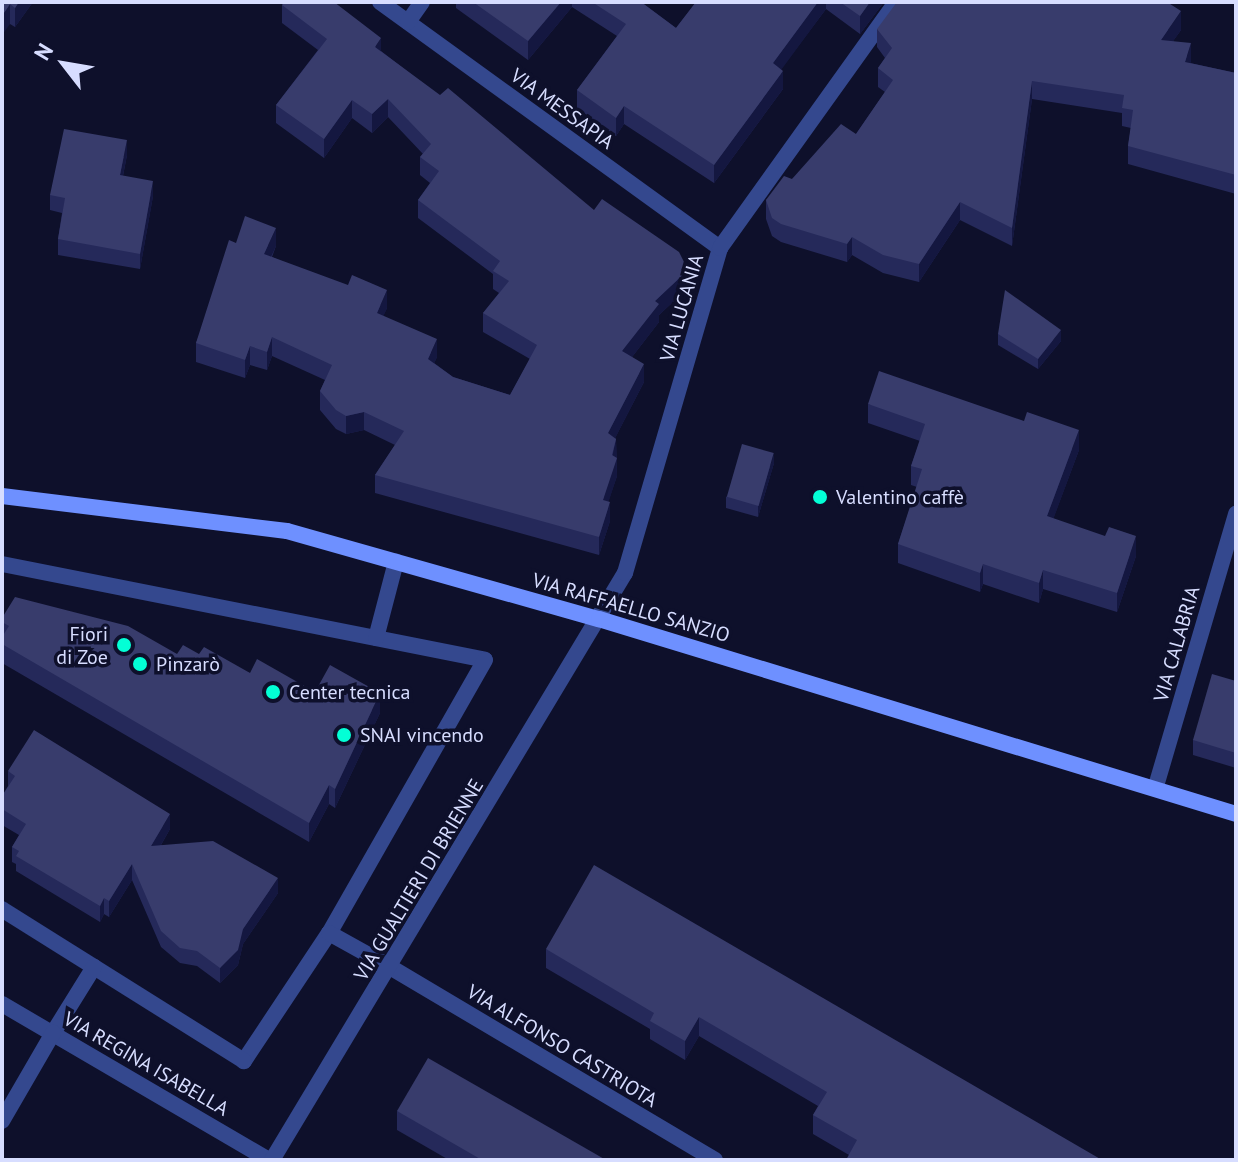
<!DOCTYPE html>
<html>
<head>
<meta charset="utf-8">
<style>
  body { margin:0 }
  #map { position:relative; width:1238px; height:1162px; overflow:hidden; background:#0e102b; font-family:"PT Sans",sans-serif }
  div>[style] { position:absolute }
  .lane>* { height:16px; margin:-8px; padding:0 8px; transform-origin:8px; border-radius:8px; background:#34488e }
  .street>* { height:16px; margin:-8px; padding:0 8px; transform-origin:8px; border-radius:8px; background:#34488e }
  .secondary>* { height:16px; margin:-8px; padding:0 8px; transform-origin:8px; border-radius:8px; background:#6e90ff }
  .wall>* { inset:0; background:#25295a }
  .shaded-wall>* { inset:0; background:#141740 }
  .building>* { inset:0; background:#383c6c; transform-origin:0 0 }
  .dots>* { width:22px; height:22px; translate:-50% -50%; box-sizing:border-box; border:4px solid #0e102b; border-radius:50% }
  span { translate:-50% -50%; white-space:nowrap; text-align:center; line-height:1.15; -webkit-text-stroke:7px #0e102b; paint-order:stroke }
  .street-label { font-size:20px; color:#d7ddff }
  .poi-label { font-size:20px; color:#d7ddff }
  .left { translate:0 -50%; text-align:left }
  .right { translate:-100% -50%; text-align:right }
  .frame { position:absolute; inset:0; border:4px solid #d7ddff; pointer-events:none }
  .north { position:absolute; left:24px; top:24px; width:80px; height:80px; -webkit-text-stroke:6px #0e102b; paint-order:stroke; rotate:301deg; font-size:22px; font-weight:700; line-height:32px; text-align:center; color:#d7ddff }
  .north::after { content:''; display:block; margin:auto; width:28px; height:36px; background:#d7ddff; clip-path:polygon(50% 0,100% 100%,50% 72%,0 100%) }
</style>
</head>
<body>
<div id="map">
  <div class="lane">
    <i style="left:2px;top:564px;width:492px;rotate:11.2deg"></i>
    <i style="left:485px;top:660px;width:314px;rotate:119.7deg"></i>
    <i style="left:329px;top:933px;width:154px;rotate:123.6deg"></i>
    <i style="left:244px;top:1061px;width:286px;rotate:-147.9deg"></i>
    <i style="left:376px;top:638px;width:79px;rotate:-75.3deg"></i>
    <i style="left:329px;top:933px;width:70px;rotate:29.1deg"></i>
    <i style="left:53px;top:1033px;width:78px;rotate:-58.2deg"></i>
  </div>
  <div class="street">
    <i style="left:380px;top:2px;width:420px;rotate:35.9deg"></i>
    <i style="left:408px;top:22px;width:24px;rotate:-55deg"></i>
    <i style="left:1156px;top:786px;width:284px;rotate:-73.6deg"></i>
    <i style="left:390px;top:967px;width:378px;rotate:30.7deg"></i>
    <i style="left:2px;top:1004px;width:309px;rotate:30.3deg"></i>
    <i style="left:2px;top:1121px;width:102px;rotate:-59.9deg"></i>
    <i style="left:272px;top:1160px;width:685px;rotate:-58.98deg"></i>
    <i style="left:625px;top:573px;width:339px;rotate:-73.7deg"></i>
    <i style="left:720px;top:248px;width:302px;rotate:-54.4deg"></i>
  </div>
  <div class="secondary">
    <i style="left:2px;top:496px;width:287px;rotate:7deg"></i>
    <i style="left:287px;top:531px;width:324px;rotate:15.8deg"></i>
    <i style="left:599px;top:619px;width:666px;rotate:17.02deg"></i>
  </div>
  <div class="wall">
    <i style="clip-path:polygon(2px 2px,33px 2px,15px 27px,10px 24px)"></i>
    <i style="clip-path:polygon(456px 2px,641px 2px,676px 28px,696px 2px,884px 2px,860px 34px,826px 9px,781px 69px,783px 89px,714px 183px,624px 124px,616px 136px,577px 108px,577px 90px,617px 36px,572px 7px,528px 60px,456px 8px)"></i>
    <i style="clip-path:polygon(335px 3px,381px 51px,688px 288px,659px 315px,659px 322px,632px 357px,644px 382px,615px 438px,616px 439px,617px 476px,608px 502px,610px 521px,599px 555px,375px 493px,375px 475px,395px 445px,364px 430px,346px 434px,336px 429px,320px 410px,320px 391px,325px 380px,272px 356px,267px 370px,250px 365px,245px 378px,196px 362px,196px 343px,236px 243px,276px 246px,272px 257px,387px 308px,383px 316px,437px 357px,434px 363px,453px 377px,510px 395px,530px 359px,483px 332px,483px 313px,499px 293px,493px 289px,493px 274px,418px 218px,418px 200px,430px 183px,420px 175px,420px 157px,423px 154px,388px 117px,372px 133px,352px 118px,324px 158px,276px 123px,276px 105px,318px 50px,282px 23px,282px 5px)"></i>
    <i style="clip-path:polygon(877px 29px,1181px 30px,1173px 41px,1191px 61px,1190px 63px,1236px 73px,1236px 194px,1128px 164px,1128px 146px,1131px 128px,1122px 126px,1122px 113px,1032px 99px,1012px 246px,960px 220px,919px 282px,883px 273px,852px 255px,847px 262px,781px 242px,772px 236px,766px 219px,766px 200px,792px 179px,856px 134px,885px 92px,878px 87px,878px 68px,885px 58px,877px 47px)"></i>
    <i style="clip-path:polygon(127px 155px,123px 176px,153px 196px,140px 269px,58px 255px,58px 239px,62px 213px,50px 210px,50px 195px)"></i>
    <i style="clip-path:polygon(998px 334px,1061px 341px,1038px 369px,998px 345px)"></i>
    <i style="clip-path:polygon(868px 404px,1079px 450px,1053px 519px,1136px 556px,1117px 612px,1043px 589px,1039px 603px,983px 584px,980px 592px,898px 563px,898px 544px,917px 487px,911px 485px,911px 466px,920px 441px,868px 423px)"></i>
    <i style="clip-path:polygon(774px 463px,758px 517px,726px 508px,726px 497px)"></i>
    <i style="clip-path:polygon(2px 618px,177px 654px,199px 654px,250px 673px,380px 713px,335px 808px,329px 804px,309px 842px,2px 663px)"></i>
    <i style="clip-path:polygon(1236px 681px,1236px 768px,1193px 755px,1193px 740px)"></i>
    <i style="clip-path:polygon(8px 771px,170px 829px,161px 845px,278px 893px,243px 944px,238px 965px,220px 983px,197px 966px,180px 963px,161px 947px,132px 880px,109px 917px,104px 914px,100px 922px,16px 871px,16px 864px,12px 862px,12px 847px,19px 835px,2px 825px,2px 796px,8px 786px)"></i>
    <i style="clip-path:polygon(546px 949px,1102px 1160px,849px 1155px,813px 1134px,813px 1115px,818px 1106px,699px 1036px,685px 1060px,650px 1039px,650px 1029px,546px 968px)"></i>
    <i style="clip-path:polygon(397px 1111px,606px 1160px,449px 1160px,397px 1130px)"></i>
  </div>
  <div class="shaded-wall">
    <i style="clip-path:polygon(19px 2px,33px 2px,15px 27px,15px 8px)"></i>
    <i style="clip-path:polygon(561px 2px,572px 2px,572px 7px,528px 60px,528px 41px)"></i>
    <i style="clip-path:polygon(818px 2px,826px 2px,826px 9px,773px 81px,773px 63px)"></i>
    <i style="clip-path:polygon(870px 2px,884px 2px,860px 34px,860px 16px)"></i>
    <i style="clip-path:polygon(10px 4px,10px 24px,2px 35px,2px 16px)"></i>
    <i style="clip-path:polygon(1181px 11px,1181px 30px,1161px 58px,1161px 40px)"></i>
    <i style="clip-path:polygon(381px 38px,381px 56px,375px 47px)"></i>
    <i style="clip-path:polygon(1191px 43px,1191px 61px,1185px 80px,1185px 62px)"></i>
    <i style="clip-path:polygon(783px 71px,783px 89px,714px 183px,714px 165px)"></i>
    <i style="clip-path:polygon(1032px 81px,1032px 99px,1012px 246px,1012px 228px)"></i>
    <i style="clip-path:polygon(388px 99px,388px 117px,372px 133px,372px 114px)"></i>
    <i style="clip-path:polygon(352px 100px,352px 118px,324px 158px,324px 139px)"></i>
    <i style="clip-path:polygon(624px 106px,624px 124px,616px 136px,616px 118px)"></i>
    <i style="clip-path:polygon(127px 140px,127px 155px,120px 190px,120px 175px)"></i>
    <i style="clip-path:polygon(153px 181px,153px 196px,140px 269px,140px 254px)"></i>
    <i style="clip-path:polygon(960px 202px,960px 220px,919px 282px,919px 264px)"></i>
    <i style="clip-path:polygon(276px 228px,276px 246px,264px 272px,264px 254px)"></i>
    <i style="clip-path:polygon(852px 237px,852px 255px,847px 262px,847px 244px)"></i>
    <i style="clip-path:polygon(688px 270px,688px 288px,659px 315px,659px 322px,622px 370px,622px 351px,655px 301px)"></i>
    <i style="clip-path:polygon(387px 290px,387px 308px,377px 331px,377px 313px)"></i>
    <i style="clip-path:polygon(1061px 330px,1061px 341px,1038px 369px,1038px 359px)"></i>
    <i style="clip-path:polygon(272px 337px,272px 356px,267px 370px,267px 352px)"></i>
    <i style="clip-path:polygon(437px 339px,437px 357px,428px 377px,428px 359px)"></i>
    <i style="clip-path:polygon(250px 346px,250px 365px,245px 378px,245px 360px)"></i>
    <i style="clip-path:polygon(644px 364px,644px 382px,608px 452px,608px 433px)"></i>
    <i style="clip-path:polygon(364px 412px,364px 430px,346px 434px,346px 416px)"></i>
    <i style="clip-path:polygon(1079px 430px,1079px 450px,1047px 536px,1047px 516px)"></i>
    <i style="clip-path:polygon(616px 439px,617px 476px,603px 519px,603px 500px)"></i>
    <i style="clip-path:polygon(774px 453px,774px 463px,758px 517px,758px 506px)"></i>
    <i style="clip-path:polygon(610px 502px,610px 521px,599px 555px,599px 537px)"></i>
    <i style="clip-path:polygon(1136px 536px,1136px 556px,1117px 612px,1117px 593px)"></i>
    <i style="clip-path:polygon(983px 564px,983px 584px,980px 592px,980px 573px)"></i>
    <i style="clip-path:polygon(1043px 570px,1043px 589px,1039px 603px,1039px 583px)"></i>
    <i style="clip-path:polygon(380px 693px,380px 713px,335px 808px,335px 789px)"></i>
    <i style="clip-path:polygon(329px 785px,329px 804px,309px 842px,309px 823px)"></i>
    <i style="clip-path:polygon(170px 814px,170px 829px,151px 862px,151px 846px)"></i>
    <i style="clip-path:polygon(132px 864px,132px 880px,109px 917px,109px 901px)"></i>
    <i style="clip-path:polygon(278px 878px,278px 893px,243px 944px,238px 965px,220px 983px,220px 968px,243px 929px)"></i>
    <i style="clip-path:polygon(104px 898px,104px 914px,100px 922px,100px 906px)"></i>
    <i style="clip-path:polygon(699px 1017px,699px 1036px,685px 1060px,685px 1041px)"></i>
  </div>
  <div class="building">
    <i style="clip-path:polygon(2px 2px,19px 2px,15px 8px,10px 4px,2px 16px)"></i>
    <i style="clip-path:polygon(284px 2px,334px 2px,381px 38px,375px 47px,440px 95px,448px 88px,594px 210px,602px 199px,679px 252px,688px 270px,655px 301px,659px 304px,622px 351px,644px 364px,608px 433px,616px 439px,612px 455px,617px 458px,603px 500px,610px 502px,599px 537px,375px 475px,404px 431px,364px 412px,346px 416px,336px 410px,320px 391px,332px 365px,272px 337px,267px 352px,250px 346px,245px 360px,196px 343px,229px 240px,236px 243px,245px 216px,276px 228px,264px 254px,348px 285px,352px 275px,387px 290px,377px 313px,437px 339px,428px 359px,453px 377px,510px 395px,537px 345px,483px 313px,509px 281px,493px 271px,500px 261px,418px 200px,439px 171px,420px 157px,431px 144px,388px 99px,372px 114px,352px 100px,324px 139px,276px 105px,327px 39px,282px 5px)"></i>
    <i style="clip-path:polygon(473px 2px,561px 2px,528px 41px)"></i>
    <i style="clip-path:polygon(592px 2px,641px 2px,676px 28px,696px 2px,818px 2px,773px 63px,783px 71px,714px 165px,624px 106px,616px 118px,577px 90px,626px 24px)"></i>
    <i style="clip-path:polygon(840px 2px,870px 2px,860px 16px)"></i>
    <i style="clip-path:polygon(897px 2px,1167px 2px,1181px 11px,1161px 40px,1191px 43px,1185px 62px,1236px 73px,1236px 175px,1128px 146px,1133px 110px,1122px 108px,1124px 95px,1032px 81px,1012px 228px,960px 202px,919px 264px,883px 255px,852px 237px,847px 244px,781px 224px,772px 218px,766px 200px,784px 176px,792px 179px,841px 124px,856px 134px,893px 80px,878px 68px,892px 48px,877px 29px)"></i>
    <i style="clip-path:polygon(64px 129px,127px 140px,120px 175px,153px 181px,140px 254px,58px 239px,65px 198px,50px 195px)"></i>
    <i style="clip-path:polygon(1005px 290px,1061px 330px,1038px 359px,998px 334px)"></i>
    <i style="clip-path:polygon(879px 371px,1024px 421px,1027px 412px,1079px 430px,1047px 516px,1105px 536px,1109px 527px,1136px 536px,1117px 593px,1043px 570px,1039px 583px,983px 564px,980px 573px,898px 544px,922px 469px,911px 466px,925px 424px,868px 404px)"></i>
    <i style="left:742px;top:444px;width:33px;height:55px;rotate:16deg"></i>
    <i style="clip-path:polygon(15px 597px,128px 626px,177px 654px,183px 645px,199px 654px,204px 647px,250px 673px,257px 659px,315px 692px,330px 665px,380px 693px,335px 789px,329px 785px,309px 823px,2px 644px,2px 637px,9px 626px,2px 622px,2px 618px)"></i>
    <i style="clip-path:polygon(1212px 674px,1236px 681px,1236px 753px,1193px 740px)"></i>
    <i style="clip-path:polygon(34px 730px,170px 814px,151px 846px,213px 841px,278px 878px,243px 929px,238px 950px,220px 968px,197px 951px,180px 948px,161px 931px,132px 864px,109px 901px,104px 898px,100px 906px,16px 856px,19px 851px,12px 847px,26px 824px,2px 809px,2px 796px,15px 776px,8px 771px)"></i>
    <i style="clip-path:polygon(594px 865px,1102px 1160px,846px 1160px,857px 1140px,813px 1115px,827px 1092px,699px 1017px,685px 1041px,650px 1021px,654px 1013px,546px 949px)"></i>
    <i style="clip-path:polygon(428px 1058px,606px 1160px,482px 1160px,397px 1111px)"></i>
  </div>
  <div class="dots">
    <i style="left:820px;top:497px;background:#03ffd6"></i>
    <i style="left:124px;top:645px;background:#03ffd6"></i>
    <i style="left:140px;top:664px;background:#03ffd6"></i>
    <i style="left:273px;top:692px;background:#03ffd6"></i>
    <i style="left:344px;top:735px;background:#03ffd6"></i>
  </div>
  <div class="street-label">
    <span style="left:562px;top:109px;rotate:36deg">VIA MESSAPIA</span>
    <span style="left:682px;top:308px;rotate:-74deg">VIA LUCANIA</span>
    <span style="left:631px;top:608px;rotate:16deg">VIA RAFFAELLO SANZIO</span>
    <span style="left:1177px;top:644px;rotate:-74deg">VIA CALABRIA</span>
    <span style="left:419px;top:880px;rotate:-59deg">VIA GUALTIERI DI BRIENNE</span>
    <span style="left:562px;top:1046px;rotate:31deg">VIA ALFONSO CASTRIOTA</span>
    <span style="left:146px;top:1064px;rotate:30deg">VIA REGINA ISABELLA</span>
  </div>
  <div class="poi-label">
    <span class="left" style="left:836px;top:497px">Valentino caffè</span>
    <span class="right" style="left:108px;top:646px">Fiori<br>di Zoe</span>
    <span class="left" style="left:156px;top:664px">Pinzarò</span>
    <span class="left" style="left:289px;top:692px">Center tecnica</span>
    <span class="left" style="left:360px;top:735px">SNAI vincendo</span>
  </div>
  <div class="frame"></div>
  <div class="north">N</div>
</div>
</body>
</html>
